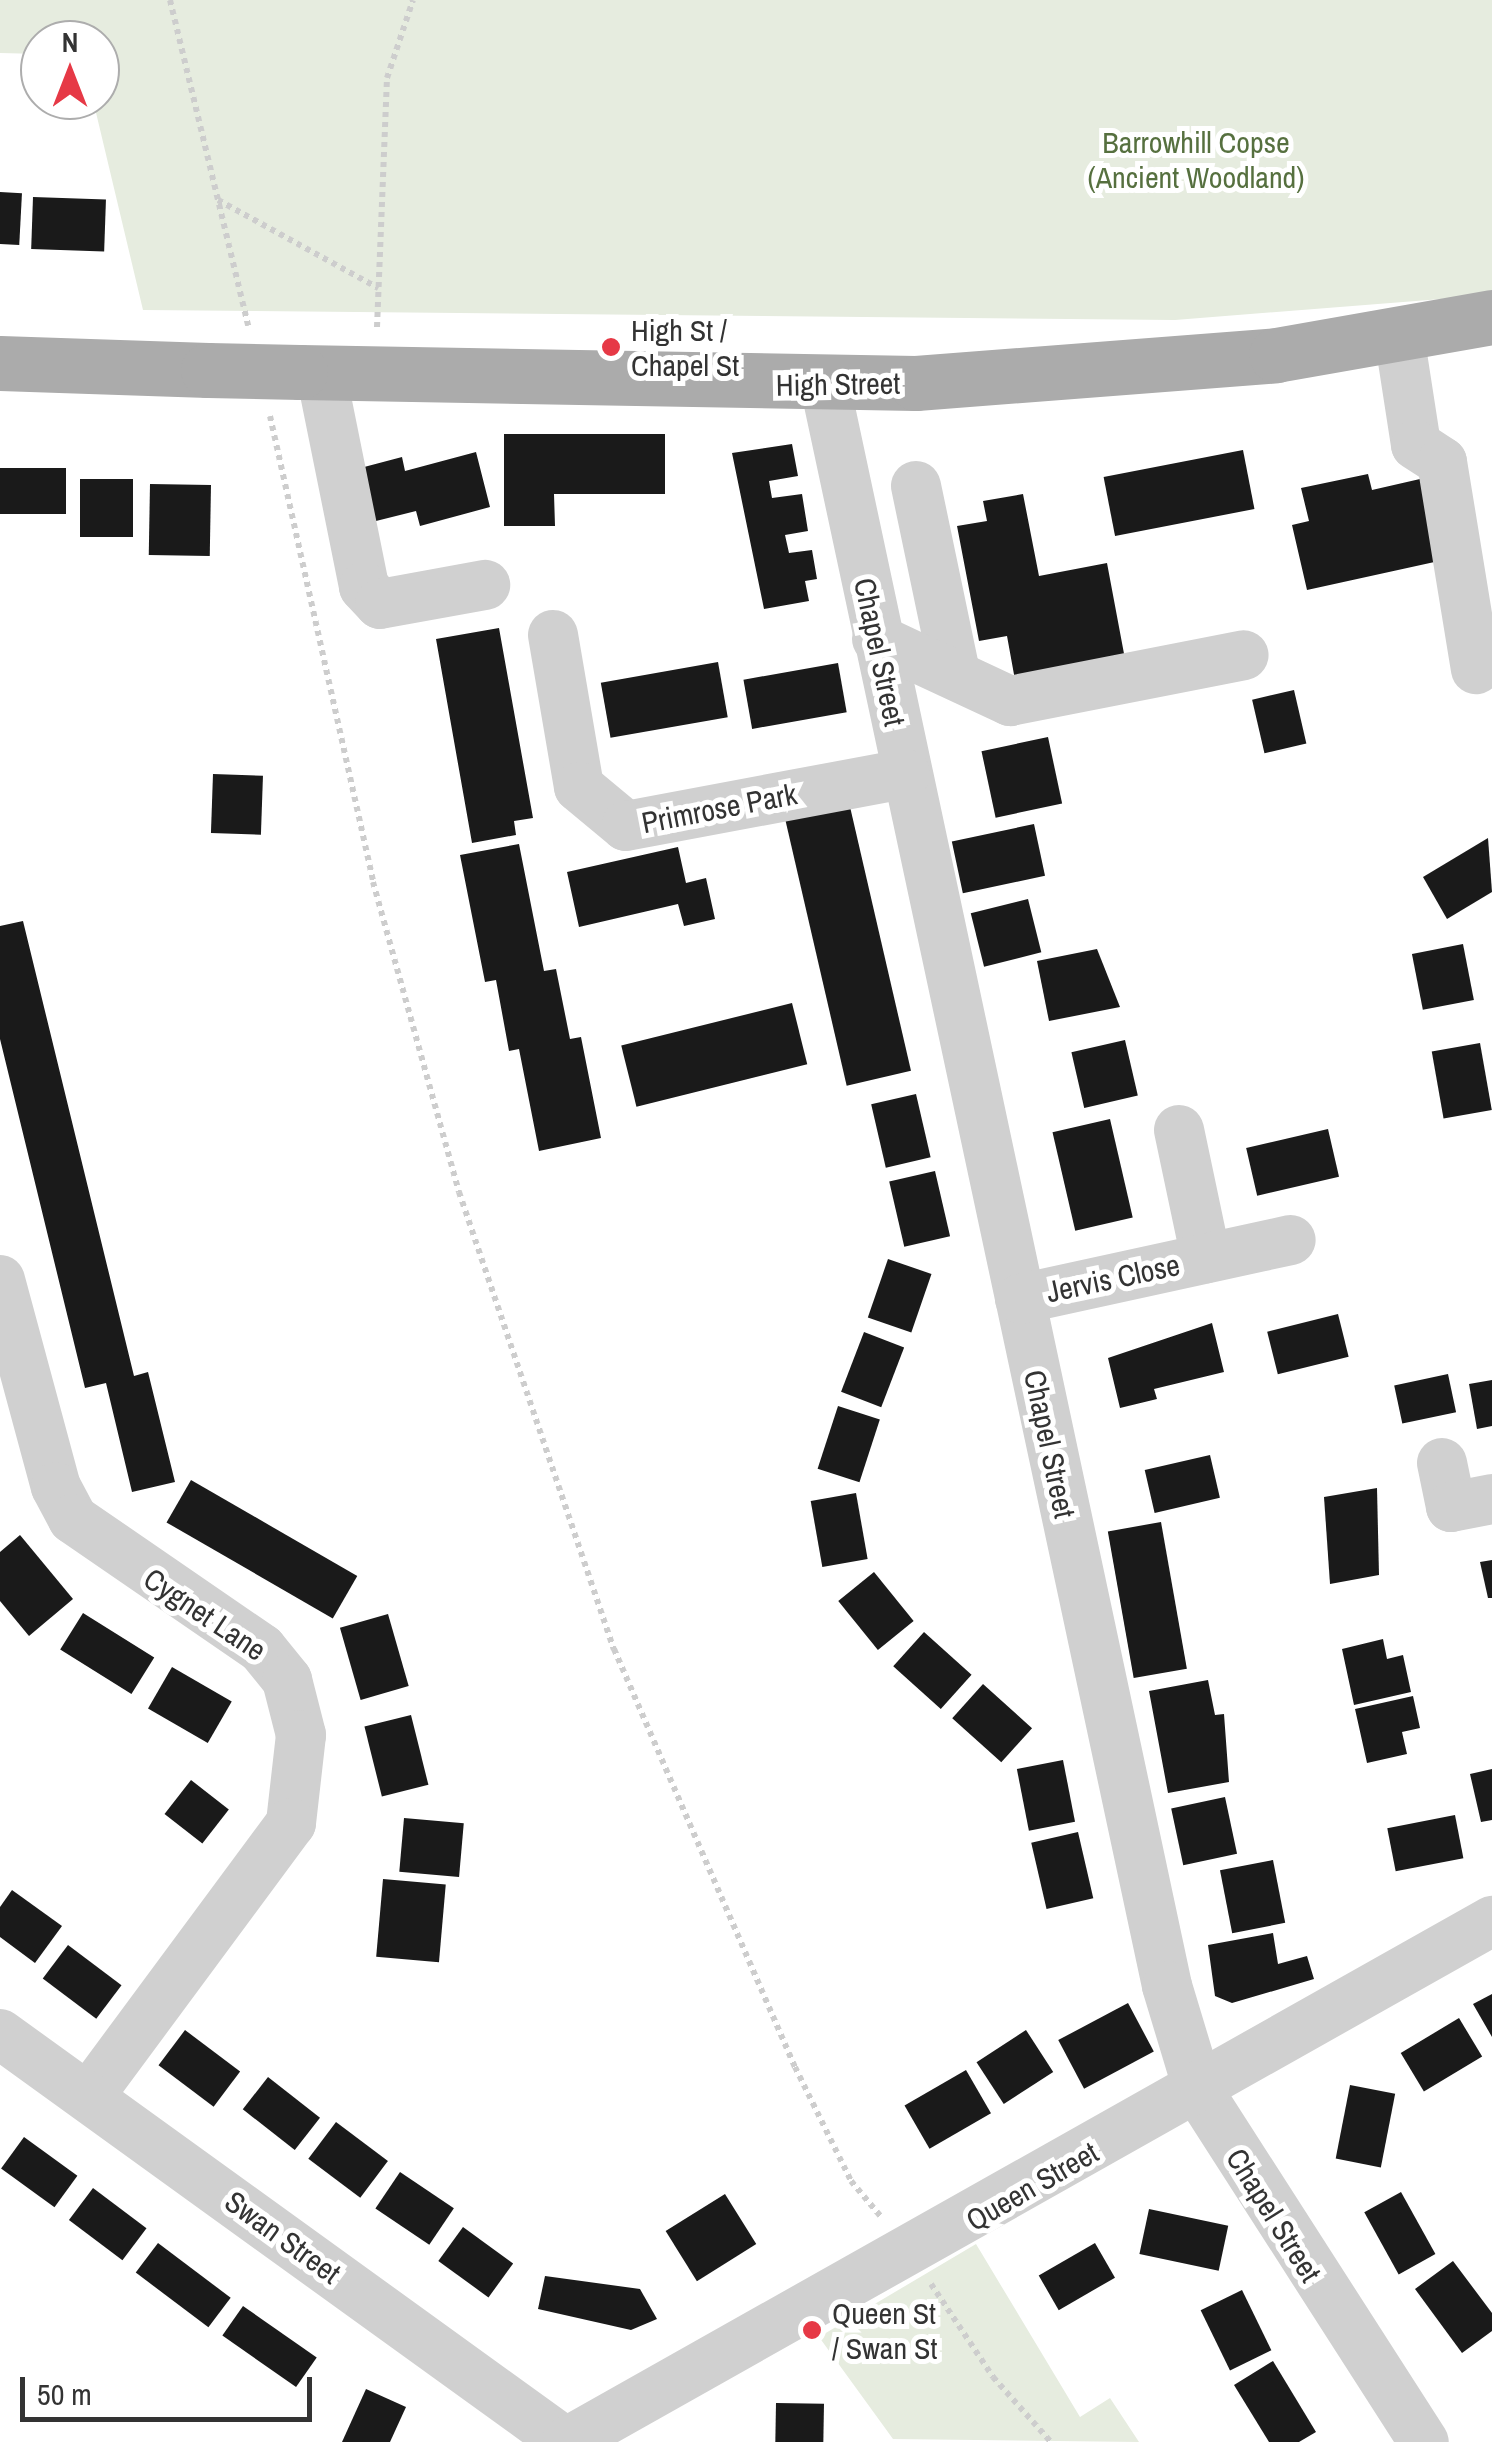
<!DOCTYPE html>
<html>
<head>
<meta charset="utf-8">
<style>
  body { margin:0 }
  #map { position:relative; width:1492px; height:2442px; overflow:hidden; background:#fff; font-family:"Archivo Narrow",sans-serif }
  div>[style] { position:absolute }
  .green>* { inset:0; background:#e6ecdf }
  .building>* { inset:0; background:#1a1a1a; transform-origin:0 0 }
  .path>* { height:6px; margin-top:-3px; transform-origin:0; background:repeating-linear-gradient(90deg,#cdcdcd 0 5px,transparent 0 10px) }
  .minor>* { height:50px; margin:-25px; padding:0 25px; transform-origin:25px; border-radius:25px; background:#d0d0d0 }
  .major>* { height:55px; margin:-27.5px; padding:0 27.5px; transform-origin:27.5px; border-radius:27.5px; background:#ababab }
  .major-bridge>* { height:55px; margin:-27.5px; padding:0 27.5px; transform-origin:27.5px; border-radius:27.5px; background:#ababab }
  .dots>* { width:28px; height:28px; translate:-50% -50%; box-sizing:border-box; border:5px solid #fff; border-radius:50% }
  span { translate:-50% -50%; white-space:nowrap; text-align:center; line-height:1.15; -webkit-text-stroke:10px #fff; paint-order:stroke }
  .park-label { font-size:30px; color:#56703f }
  .poi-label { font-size:30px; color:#333 }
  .left { translate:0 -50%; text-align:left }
  .street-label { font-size:30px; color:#333 }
  .north { position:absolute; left:20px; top:20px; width:100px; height:100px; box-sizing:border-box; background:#fff; border:2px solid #adadad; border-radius:50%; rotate:0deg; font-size:28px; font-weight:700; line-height:40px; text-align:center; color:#333 }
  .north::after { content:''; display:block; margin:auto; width:35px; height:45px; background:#e63946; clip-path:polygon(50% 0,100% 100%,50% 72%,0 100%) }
  .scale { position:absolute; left:20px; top:2377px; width:292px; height:45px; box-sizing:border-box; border:5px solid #333; border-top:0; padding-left:12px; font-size:30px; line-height:35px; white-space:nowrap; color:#333; -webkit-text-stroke:8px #fff; paint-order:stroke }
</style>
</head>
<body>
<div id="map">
  <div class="green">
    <i style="clip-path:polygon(0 0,1492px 0,1492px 295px,1175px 320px,143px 310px,93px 100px,100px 100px,100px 40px,40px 40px,40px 54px,0 53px)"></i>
    <i style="clip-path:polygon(976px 2244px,1080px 2417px,1110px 2398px,1139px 2442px,893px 2439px,819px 2337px)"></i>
  </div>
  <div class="building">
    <i style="left:0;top:192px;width:22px;height:52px;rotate:3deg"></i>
    <i style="left:33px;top:197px;width:73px;height:52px;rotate:2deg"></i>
    <i style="clip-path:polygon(504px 434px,665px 434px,665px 494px,554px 494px,555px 526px,504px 526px)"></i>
    <i style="clip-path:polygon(792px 444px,798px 476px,769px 481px,772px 498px,802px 494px,808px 531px,785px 535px,789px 553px,812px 550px,817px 579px,805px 581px,809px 601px,764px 609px,732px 453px)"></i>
    <i style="left:1243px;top:450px;width:60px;height:142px;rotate:79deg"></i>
    <i style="clip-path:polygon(476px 452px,490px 507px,420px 526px,416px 511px,364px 524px,349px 471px,402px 457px,405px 471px)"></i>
    <i style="left:0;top:468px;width:66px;height:46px"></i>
    <i style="clip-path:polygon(1368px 474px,1372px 490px,1420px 479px,1439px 561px,1307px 590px,1292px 525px,1309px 521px,1301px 488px)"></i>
    <i style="left:80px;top:479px;width:53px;height:58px"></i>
    <i style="left:150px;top:484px;width:61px;height:71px;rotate:1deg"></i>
    <i style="clip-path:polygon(1023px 494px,1039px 576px,1107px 563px,1125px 659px,1015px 680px,1007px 636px,979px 641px,957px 526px,987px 521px,983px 501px)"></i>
    <i style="clip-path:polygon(499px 628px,533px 818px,514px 821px,516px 835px,472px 843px,436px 639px)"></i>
    <i style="left:718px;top:662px;width:56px;height:119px;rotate:80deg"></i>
    <i style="left:838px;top:663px;width:50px;height:96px;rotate:80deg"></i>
    <i style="left:1294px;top:690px;width:55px;height:43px;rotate:77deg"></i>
    <i style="left:1048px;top:737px;width:68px;height:68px;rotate:78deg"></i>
    <i style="left:213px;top:774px;width:50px;height:59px;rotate:2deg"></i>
    <i style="left:848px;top:798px;width:280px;height:66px;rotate:77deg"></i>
    <i style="left:1034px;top:824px;width:53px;height:84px;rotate:78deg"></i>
    <i style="clip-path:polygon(1488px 838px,1492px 892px,1447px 919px,1423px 877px)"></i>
    <i style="clip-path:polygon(519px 844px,544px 971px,556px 969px,570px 1039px,581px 1037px,601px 1138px,539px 1151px,519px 1049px,509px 1051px,496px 980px,485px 982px,460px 855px)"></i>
    <i style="clip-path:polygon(678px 847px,686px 883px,706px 878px,715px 919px,684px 926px,678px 904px,579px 927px,567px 872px)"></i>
    <i style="left:1028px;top:899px;width:55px;height:59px;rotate:76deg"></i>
    <i style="clip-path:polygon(23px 921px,134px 1376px,148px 1372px,175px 1482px,132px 1492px,106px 1383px,85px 1388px,0 1039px,0 926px)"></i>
    <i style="left:1463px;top:944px;width:57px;height:52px;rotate:79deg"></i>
    <i style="clip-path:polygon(1097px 949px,1120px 1007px,1049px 1021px,1037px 961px)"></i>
    <i style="left:792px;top:1003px;width:63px;height:176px;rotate:76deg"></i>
    <i style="left:1125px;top:1040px;width:57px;height:55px;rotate:77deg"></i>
    <i style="left:1480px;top:1043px;width:68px;height:49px;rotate:80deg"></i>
    <i style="left:916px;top:1094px;width:65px;height:46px;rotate:77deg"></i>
    <i style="left:1110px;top:1119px;width:101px;height:59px;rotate:77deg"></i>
    <i style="left:1328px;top:1129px;width:49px;height:84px;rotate:77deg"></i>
    <i style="left:935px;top:1171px;width:67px;height:47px;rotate:77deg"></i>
    <i style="left:888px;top:1259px;width:46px;height:62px;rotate:19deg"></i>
    <i style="left:1338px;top:1314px;width:44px;height:73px;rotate:76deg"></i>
    <i style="clip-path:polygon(1212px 1323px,1224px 1372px,1154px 1389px,1157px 1399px,1120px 1408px,1108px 1358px)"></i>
    <i style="left:864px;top:1332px;width:43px;height:64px;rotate:21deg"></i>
    <i style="left:1448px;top:1374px;width:39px;height:55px;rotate:78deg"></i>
    <i style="clip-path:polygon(1492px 1380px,1492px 1426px,1477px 1429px,1469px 1384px)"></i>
    <i style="left:838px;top:1406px;width:44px;height:66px;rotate:18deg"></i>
    <i style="left:1210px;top:1455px;width:44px;height:67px;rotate:77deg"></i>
    <i style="left:191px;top:1480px;width:192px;height:49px;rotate:30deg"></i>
    <i style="clip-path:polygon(1377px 1488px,1379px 1575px,1330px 1584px,1324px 1497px)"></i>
    <i style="left:856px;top:1493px;width:67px;height:46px;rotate:80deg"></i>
    <i style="left:1161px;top:1522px;width:149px;height:54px;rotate:80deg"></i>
    <i style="clip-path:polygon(20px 1535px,73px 1599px,29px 1636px,0 1601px,0 1552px)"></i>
    <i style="clip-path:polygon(1492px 1560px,1492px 1598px,1488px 1598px,1480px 1562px)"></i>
    <i style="left:874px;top:1572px;width:63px;height:46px;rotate:51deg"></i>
    <i style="left:83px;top:1613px;width:84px;height:43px;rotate:32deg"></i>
    <i style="left:388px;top:1614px;width:75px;height:50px;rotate:74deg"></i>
    <i style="left:924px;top:1632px;width:64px;height:46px;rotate:42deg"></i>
    <i style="clip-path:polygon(1383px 1639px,1387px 1659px,1403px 1655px,1411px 1692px,1354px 1705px,1342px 1649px)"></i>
    <i style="left:172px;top:1667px;width:69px;height:48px;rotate:30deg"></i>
    <i style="clip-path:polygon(1208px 1680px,1215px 1715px,1224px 1714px,1229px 1782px,1168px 1793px,1149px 1691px)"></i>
    <i style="left:983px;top:1684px;width:66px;height:46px;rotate:42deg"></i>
    <i style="clip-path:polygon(1413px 1696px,1420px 1728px,1402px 1732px,1407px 1754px,1367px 1763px,1355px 1709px)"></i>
    <i style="left:411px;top:1715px;width:72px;height:48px;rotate:76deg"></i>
    <i style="left:1063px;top:1760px;width:63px;height:47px;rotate:79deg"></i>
    <i style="clip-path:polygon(1492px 1769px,1492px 1820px,1481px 1822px,1470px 1774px)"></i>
    <i style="left:191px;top:1780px;width:48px;height:43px;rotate:38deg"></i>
    <i style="left:1225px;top:1797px;width:58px;height:55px;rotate:78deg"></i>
    <i style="left:1455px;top:1815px;width:44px;height:69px;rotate:79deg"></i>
    <i style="left:404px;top:1818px;width:60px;height:54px;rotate:5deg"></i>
    <i style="left:1078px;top:1832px;width:68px;height:48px;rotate:77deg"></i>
    <i style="left:1273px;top:1860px;width:64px;height:54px;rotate:79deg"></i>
    <i style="left:383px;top:1879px;width:63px;height:78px;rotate:5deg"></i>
    <i style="clip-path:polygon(12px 1890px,62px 1926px,35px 1963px,0 1937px,0 1907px)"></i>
    <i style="clip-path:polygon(1273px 1933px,1278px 1964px,1307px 1956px,1314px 1979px,1232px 2003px,1215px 1996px,1208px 1945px)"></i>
    <i style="left:68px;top:1945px;width:67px;height:42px;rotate:37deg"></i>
    <i style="clip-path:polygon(1492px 1994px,1492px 2037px,1473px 2004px)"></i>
    <i style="left:1128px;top:2003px;width:55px;height:79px;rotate:62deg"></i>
    <i style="left:1459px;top:2018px;width:45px;height:68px;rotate:59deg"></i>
    <i style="left:185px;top:2030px;width:69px;height:44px;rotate:37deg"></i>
    <i style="left:1026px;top:2030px;width:50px;height:59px;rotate:57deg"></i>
    <i style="left:966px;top:2070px;width:50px;height:71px;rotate:60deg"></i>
    <i style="left:268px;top:2077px;width:66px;height:41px;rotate:38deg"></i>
    <i style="left:1350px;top:2085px;width:46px;height:75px;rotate:11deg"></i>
    <i style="left:336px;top:2122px;width:65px;height:46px;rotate:37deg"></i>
    <i style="left:24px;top:2137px;width:66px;height:39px;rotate:36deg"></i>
    <i style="left:400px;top:2172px;width:65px;height:44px;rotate:34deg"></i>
    <i style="left:93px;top:2188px;width:67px;height:40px;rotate:37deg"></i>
    <i style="left:1401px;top:2192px;width:71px;height:42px;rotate:61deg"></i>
    <i style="left:725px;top:2194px;width:59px;height:70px;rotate:58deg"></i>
    <i style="left:1149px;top:2209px;width:81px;height:46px;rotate:12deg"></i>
    <i style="left:463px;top:2227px;width:62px;height:42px;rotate:36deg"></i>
    <i style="left:158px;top:2243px;width:91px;height:37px;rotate:37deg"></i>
    <i style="left:1095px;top:2243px;width:40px;height:65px;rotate:60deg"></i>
    <i style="clip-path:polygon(1453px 2261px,1492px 2313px,1492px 2331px,1462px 2353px,1415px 2289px)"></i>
    <i style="clip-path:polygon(545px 2276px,640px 2289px,657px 2319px,631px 2330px,538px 2309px)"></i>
    <i style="left:1242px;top:2290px;width:67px;height:46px;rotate:64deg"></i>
    <i style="left:243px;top:2306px;width:90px;height:36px;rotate:35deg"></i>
    <i style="clip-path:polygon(1273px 2361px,1316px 2432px,1299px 2442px,1269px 2442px,1234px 2385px)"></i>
    <i style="clip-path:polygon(366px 2389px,406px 2407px,390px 2442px,342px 2442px)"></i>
    <i style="left:776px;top:2403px;width:48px;height:39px;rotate:1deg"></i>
  </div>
  <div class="path">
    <i style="left:170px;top:0;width:335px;rotate:76.5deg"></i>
    <i style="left:218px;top:200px;width:183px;rotate:28.8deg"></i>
    <i style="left:377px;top:327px;width:249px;rotate:-87.7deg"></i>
    <i style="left:387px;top:78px;width:82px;rotate:-71.6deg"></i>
    <i style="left:270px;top:416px;width:477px;rotate:77.5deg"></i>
    <i style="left:373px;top:882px;width:322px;rotate:74.5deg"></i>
    <i style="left:459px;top:1192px;width:483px;rotate:71.3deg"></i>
    <i style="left:614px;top:1649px;width:456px;rotate:66.6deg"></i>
    <i style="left:795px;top:2067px;width:127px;rotate:63.8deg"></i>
    <i style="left:851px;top:2181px;width:48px;rotate:50deg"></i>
    <i style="left:931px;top:2284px;width:112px;rotate:56.3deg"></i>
    <i style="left:993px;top:2377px;width:87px;rotate:48.3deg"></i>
  </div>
  <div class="minor">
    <i style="left:1399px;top:335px;width:111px;rotate:81.2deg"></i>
    <i style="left:1416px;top:445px;width:31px;rotate:33deg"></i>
    <i style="left:1442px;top:462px;width:210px;rotate:80.7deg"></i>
    <i style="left:321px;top:373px;width:218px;rotate:78.6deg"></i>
    <i style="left:364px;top:587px;width:23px;rotate:47deg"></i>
    <i style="left:380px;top:604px;width:107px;rotate:-10.3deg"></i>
    <i style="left:825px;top:385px;width:1637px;rotate:77.94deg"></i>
    <i style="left:1167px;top:1986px;width:111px;rotate:73.2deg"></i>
    <i style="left:1199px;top:2092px;width:416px;rotate:57.3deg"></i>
    <i style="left:916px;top:486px;width:191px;rotate:78.2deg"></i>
    <i style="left:553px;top:635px;width:154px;rotate:80.3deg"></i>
    <i style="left:579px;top:787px;width:61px;rotate:39.7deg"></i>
    <i style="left:626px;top:826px;width:284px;rotate:-10.6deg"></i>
    <i style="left:877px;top:639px;width:147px;rotate:25deg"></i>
    <i style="left:1010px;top:701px;width:238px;rotate:-11.1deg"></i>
    <i style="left:1179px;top:1130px;width:131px;rotate:78.1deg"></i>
    <i style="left:0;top:1280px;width:214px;rotate:74.9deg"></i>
    <i style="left:56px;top:1487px;width:36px;rotate:62deg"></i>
    <i style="left:73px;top:1519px;width:229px;rotate:34.5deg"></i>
    <i style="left:262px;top:1649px;width:40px;rotate:51deg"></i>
    <i style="left:287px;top:1680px;width:57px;rotate:75.7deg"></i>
    <i style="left:301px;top:1735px;width:89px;rotate:96.5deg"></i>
    <i style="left:291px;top:1823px;width:340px;rotate:126.5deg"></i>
    <i style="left:1020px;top:1299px;width:277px;rotate:-12.3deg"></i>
    <i style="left:1442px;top:1463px;width:45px;rotate:78.4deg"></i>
    <i style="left:1451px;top:1507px;width:42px;rotate:-11deg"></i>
    <i style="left:0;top:2034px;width:697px;rotate:35.83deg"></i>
    <i style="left:567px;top:2442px;width:1062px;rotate:-29.39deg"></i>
  </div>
  <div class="major">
    <i style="left:0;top:363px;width:208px;rotate:1.9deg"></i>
    <i style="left:300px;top:372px;width:616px;rotate:1.02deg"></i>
    <i style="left:916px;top:383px;width:361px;rotate:-4.4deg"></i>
    <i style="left:1276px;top:355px;width:219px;rotate:-10deg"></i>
  </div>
  <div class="major-bridge">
    <i style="left:208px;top:370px;width:92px;rotate:1.2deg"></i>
  </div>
  <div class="dots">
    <i style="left:611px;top:347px;background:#e63946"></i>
    <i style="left:812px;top:2330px;background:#e63946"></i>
  </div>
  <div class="park-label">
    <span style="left:1196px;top:159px">Barrowhill Copse<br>(Ancient Woodland)</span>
  </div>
  <div class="poi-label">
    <span class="left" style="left:631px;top:347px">High St /<br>Chapel St</span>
    <span class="left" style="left:832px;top:2330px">Queen St<br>/ Swan St</span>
  </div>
  <div class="street-label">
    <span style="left:838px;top:384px;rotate:-1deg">High Street</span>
    <span style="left:880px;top:652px;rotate:78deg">Chapel Street</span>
    <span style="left:719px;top:808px;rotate:-11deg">Primrose Park</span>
    <span style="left:1113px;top:1278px;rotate:-12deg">Jervis Close</span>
    <span style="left:1050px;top:1444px;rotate:78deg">Chapel Street</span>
    <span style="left:205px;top:1614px;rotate:34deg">Cygnet Lane</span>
    <span style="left:1032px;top:2186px;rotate:-30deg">Queen Street</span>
    <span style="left:1274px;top:2215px;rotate:58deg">Chapel Street</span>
    <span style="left:283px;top:2237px;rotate:36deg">Swan Street</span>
  </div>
  <div class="north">N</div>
  <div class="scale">50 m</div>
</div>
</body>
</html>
